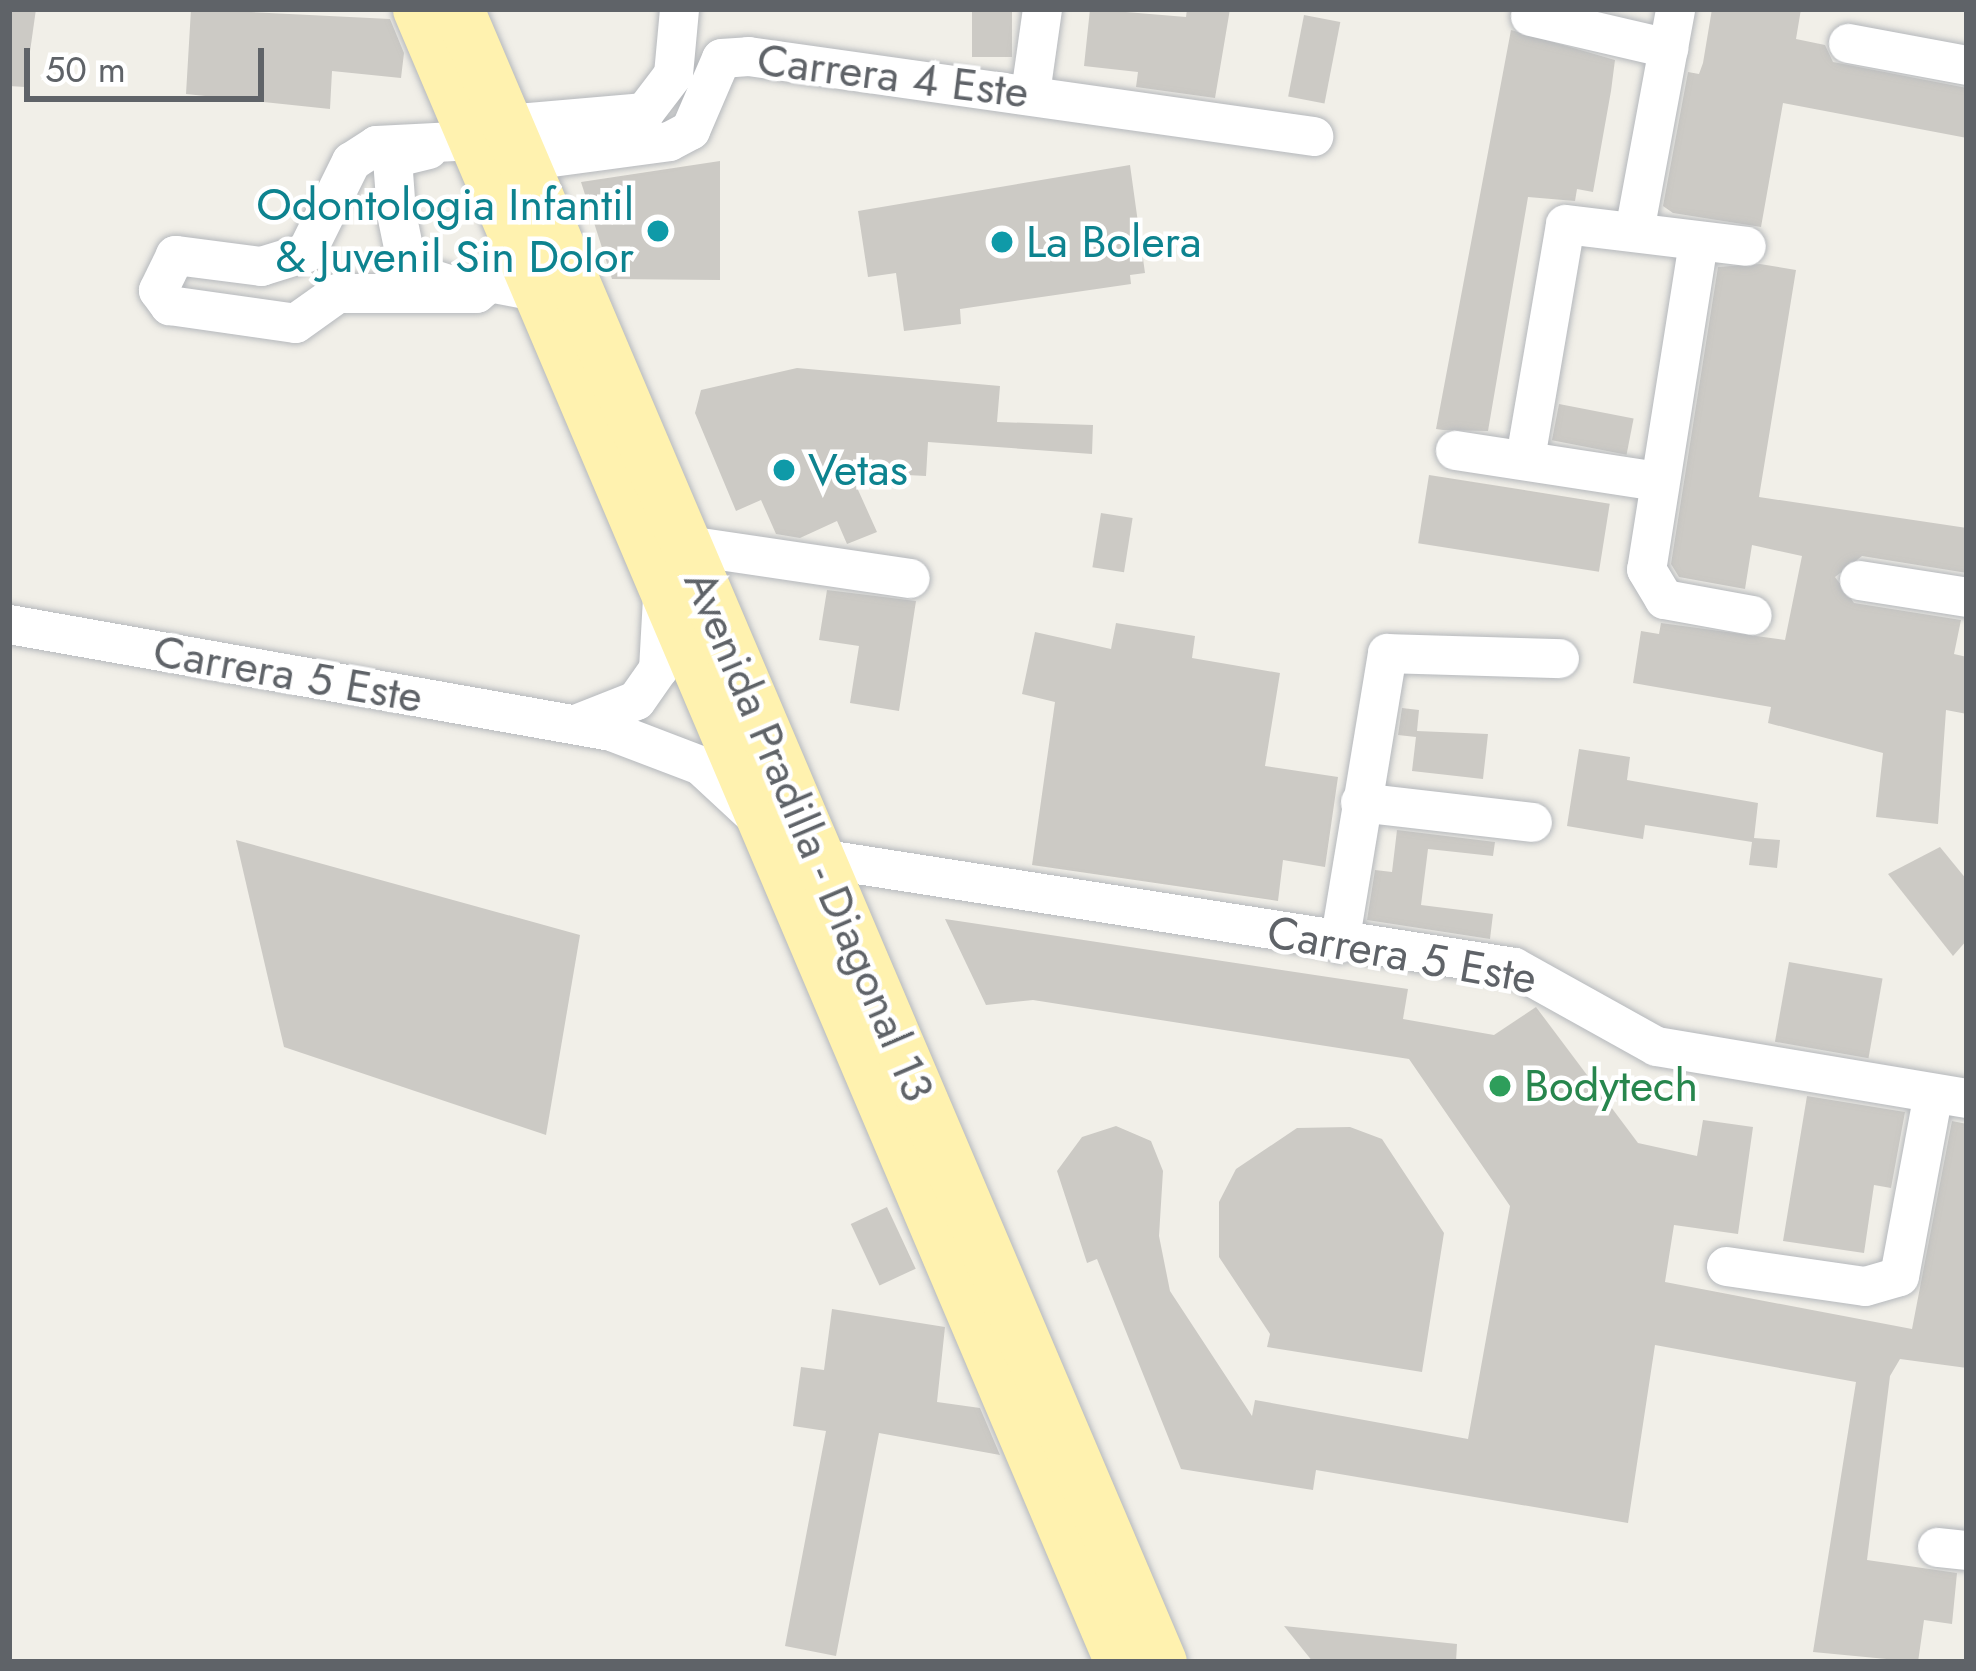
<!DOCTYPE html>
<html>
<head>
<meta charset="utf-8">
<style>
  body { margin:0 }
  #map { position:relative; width:1976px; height:1671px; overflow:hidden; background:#f1efe8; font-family:Jost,sans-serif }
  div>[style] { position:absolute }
  .building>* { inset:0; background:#cccac5; transform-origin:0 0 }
  .roads { filter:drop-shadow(0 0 3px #b5b8bc) drop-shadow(0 0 3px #b5b8bc) }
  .minor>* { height:39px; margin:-19.5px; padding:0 19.5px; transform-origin:19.5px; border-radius:19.5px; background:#fff }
  .major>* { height:51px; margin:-25.5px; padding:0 25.5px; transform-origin:25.5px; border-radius:25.5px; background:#fff2af }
  .dots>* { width:33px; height:33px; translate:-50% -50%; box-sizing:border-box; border:6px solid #fff; border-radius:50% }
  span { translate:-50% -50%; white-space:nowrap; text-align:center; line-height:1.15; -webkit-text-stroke:9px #fff; paint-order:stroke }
  .street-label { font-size:45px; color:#5f6368 }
  .culture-label { font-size:45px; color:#0d838f }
  .right { translate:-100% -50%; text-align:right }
  .left { translate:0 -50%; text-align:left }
  .leisure-label { font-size:45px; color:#27864d }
  .frame { position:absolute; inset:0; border:12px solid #5f6368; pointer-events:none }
  .scale { position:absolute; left:24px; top:48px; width:240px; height:54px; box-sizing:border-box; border:6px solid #5f6368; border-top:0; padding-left:15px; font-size:36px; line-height:42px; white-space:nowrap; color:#5f6368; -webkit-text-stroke:9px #fff; paint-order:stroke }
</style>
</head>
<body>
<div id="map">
  <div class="building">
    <i style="clip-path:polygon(9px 9px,36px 9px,25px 87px,9px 86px)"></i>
    <i style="clip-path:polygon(191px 9px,390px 19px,404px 53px,401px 78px,332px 71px,330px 109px,186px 94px)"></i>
    <i style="left:972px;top:9px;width:40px;height:48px"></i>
    <i style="clip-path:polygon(1090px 9px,1186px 17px,1187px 9px,1230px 9px,1215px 98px,1136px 87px,1138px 72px,1084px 66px)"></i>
    <i style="clip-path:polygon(1712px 9px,1801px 9px,1796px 39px,1825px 45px,1833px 62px,1967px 88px,1967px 138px,1783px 103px,1761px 227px,1673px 213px,1663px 206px,1688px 72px,1699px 74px,1703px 63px)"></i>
    <i style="left:1304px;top:15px;width:37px;height:83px;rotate:11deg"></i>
    <i style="clip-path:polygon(1511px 30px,1615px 60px,1611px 91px,1593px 192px,1577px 189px,1575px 201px,1528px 197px,1488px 431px,1443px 430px,1436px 429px)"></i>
    <i style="clip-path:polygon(720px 161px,720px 280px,612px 279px,581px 182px)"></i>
    <i style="clip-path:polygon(1130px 165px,1145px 273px,1130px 275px,1131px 284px,960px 309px,961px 324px,904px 331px,896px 273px,868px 277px,858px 211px)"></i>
    <i style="clip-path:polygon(1760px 264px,1796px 270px,1759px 497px,1967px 528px,1967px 573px,1862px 556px,1835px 577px,1854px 603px,1961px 620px,1954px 654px,1967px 657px,1967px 714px,1946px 710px,1938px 824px,1876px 817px,1883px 753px,1768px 723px,1771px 707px,1633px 683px,1641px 631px,1659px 634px,1661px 623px,1785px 640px,1802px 556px,1752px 545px,1745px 589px,1679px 577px,1671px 564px,1718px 267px)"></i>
    <i style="clip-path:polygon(797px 368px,1000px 386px,997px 422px,1093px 425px,1092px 454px,928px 442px,926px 476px,850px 472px,877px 532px,847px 544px,837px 521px,800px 538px,776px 534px,761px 500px,736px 511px,695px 413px,701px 390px)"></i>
    <i style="left:1559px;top:404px;width:76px;height:37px;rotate:11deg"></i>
    <i style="left:1429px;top:475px;width:183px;height:69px;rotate:9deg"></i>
    <i style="left:1101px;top:513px;width:32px;height:55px;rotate:9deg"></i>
    <i style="clip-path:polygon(827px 590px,916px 601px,899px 711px,850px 703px,859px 646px,819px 640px)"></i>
    <i style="clip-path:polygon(1116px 623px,1195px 636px,1192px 658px,1280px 673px,1265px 766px,1338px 777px,1325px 867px,1283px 860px,1278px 901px,1032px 865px,1055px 702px,1022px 694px,1035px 632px,1111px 649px)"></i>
    <i style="clip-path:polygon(1402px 708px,1419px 710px,1417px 731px,1488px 734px,1483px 779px,1412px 771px,1416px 737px,1398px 735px)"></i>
    <i style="clip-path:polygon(1579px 749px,1630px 757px,1627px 780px,1758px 803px,1754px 838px,1780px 840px,1777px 868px,1749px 865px,1752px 842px,1645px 825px,1643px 839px,1567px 826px)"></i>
    <i style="clip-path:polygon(1397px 830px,1495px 842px,1493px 856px,1428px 849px,1421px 905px,1493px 914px,1490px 939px,1367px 920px,1375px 870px,1392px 872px)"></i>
    <i style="clip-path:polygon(236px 840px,580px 935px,546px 1135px,284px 1047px)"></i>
    <i style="clip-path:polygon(1940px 847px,1967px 880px,1967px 940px,1953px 956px,1888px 874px)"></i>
    <i style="clip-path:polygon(945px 919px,1408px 989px,1403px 1019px,1494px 1035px,1536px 1007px,1638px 1143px,1697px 1156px,1703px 1120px,1753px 1127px,1738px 1234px,1674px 1225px,1665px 1282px,1912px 1329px,1952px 1121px,1967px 1124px,1967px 1368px,1900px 1359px,1890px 1376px,1867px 1560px,1957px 1573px,1952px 1624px,1924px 1620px,1918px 1662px,1813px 1652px,1856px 1382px,1655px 1345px,1628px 1523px,1316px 1470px,1313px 1490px,1181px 1469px,1097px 1259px,1087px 1263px,1057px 1171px,1082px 1137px,1116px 1126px,1151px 1141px,1163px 1171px,1159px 1236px,1170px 1291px,1252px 1416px,1255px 1400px,1468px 1439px,1510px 1206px,1409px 1059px,1033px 1000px,986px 1005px)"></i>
    <i style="left:1789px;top:962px;width:95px;height:81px;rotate:10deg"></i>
    <i style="clip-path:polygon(1807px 1096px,1905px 1112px,1891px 1188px,1874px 1185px,1864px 1253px,1783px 1241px)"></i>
    <i style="clip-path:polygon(1350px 1127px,1382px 1139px,1444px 1233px,1422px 1372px,1267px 1347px,1270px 1334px,1219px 1257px,1219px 1202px,1236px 1169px,1297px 1128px)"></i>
    <i style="left:887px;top:1207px;width:68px;height:40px;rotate:65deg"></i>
    <i style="clip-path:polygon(832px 1309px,945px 1327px,937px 1402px,980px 1408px,1000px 1455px,879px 1433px,836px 1656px,785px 1646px,826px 1431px,793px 1426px,801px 1367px,824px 1370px)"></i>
    <i style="clip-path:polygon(1284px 1626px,1457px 1644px,1456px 1662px,1313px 1662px)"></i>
  </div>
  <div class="roads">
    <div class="minor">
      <i style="left:1530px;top:16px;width:142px;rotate:13.1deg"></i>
      <i style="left:1848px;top:43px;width:121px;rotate:10.5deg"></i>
      <i style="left:1030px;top:93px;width:85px;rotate:-81.9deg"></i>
      <i style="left:506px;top:124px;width:139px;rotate:-5deg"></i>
      <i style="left:644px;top:112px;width:48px;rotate:-52.7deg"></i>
      <i style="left:673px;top:74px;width:65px;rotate:-84.7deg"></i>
      <i style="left:474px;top:140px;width:98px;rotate:177.1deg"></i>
      <i style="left:376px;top:145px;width:30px;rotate:147deg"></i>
      <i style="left:351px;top:161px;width:102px;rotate:116.3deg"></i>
      <i style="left:306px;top:252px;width:47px;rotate:162.7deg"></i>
      <i style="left:261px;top:266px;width:87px;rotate:-172.7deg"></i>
      <i style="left:175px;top:255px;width:39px;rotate:116deg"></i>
      <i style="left:158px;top:290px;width:19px;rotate:54deg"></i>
      <i style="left:169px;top:305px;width:127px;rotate:8.1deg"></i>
      <i style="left:295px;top:323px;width:52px;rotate:-35.5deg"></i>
      <i style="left:337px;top:293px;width:139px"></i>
      <i style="left:476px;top:293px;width:17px;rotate:-40deg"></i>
      <i style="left:489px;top:282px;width:48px;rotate:10.8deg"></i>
      <i style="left:428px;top:149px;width:37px;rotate:166deg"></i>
      <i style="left:392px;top:158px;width:55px;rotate:85.8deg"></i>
      <i style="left:396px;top:213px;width:59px;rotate:78.3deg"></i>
      <i style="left:408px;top:271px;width:45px;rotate:18deg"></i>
      <i style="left:522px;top:161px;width:148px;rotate:-7.7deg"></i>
      <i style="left:669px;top:141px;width:24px;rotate:-28deg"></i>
      <i style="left:690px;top:130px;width:78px;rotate:-66.7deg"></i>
      <i style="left:721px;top:58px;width:27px;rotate:-4deg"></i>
      <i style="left:748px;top:56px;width:571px;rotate:8.06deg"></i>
      <i style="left:1634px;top:231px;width:226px;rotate:-79.5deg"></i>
      <i style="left:1698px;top:242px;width:331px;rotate:99deg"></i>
      <i style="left:1646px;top:569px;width:35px;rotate:59deg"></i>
      <i style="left:1664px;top:599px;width:89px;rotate:10.3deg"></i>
      <i style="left:1455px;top:450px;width:205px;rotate:8.7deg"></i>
      <i style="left:1525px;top:458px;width:237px;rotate:-80.3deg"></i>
      <i style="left:1565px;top:224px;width:182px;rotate:6.9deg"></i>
      <i style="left:686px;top:545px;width:226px;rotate:8.4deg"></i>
      <i style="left:1859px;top:580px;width:109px;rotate:8.9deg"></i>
      <i style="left:9px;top:624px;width:611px;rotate:10.08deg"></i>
      <i style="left:611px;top:731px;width:95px;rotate:20.9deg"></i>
      <i style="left:700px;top:765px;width:72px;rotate:42.8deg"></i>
      <i style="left:578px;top:723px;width:62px;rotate:-21.6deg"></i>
      <i style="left:636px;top:700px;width:38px;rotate:-55deg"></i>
      <i style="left:658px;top:669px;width:71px;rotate:-86.8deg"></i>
      <i style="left:1360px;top:802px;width:173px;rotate:6.6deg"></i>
      <i style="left:819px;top:858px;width:703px;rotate:8.91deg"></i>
      <i style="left:1514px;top:967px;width:162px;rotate:29.1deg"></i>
      <i style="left:1656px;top:1046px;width:315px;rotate:9.5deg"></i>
      <i style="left:1339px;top:943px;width:294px;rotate:-80.6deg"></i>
      <i style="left:1387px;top:653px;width:172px;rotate:1.7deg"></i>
      <i style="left:1726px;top:1266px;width:140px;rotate:8.2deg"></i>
      <i style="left:1865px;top:1286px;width:35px;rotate:-16deg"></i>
      <i style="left:1899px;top:1276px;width:186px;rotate:-79.5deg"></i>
      <i style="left:1937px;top:1547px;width:30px;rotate:6deg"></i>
    </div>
    <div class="major">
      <i style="left:418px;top:9px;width:1796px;rotate:66.99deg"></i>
      <i style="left:458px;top:9px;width:1796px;rotate:66.96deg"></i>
    </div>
  </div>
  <div class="dots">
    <i style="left:658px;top:231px;background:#0f9aa8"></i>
    <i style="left:1002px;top:242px;background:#0f9aa8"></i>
    <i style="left:784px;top:470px;background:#0f9aa8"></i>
    <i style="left:1500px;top:1086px;background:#2e9e5b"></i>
  </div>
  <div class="street-label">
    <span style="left:893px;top:76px;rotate:7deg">Carrera 4 Este</span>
    <span style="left:288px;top:674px;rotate:10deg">Carrera 5 Este</span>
    <span style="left:809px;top:836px;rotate:67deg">Avenida Pradilla - Diagonal 13</span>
    <span style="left:1402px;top:955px;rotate:10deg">Carrera 5 Este</span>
  </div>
  <div class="culture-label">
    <span class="right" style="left:634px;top:231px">Odontologia Infantil<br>&amp; Juvenil Sin Dolor</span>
    <span class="left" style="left:1026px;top:242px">La Bolera</span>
    <span class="left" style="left:808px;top:470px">Vetas</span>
  </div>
  <div class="leisure-label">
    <span class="left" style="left:1524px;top:1086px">Bodytech</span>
  </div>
  <div class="frame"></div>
  <div class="scale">50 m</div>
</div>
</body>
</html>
